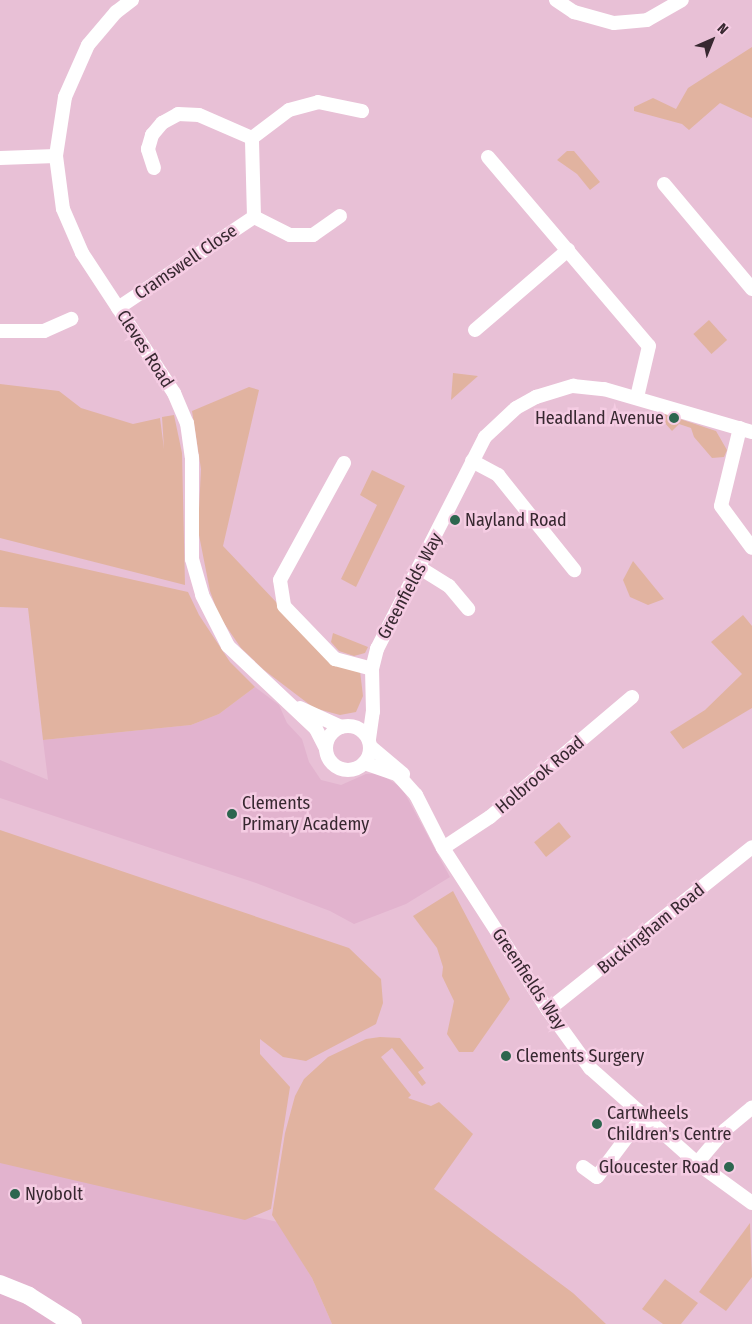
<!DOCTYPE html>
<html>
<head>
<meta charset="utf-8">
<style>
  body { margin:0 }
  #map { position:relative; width:752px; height:1324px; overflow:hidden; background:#e8c0d6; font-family:"Fira Sans Condensed",sans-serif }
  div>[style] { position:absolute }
  .built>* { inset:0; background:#e2b3ce }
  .green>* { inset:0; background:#e1b3a0; transform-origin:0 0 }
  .minor>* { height:14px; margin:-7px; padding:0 7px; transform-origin:7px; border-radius:7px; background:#fff }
  .minor>.ring { margin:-7px; padding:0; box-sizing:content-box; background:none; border:14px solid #fff; border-radius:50% }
  .tertiary>* { height:18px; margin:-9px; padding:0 9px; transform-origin:9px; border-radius:9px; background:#fff }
  .dots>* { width:14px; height:14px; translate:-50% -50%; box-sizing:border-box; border:2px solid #f5cce3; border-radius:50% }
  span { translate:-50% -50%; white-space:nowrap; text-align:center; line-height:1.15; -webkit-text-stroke:5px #f5cce3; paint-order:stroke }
  .street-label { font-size:18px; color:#372830 }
  .poi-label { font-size:18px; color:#372830 }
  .right { translate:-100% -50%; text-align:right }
  .left { translate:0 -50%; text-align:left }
  .north { position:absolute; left:687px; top:15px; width:50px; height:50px; -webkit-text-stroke:4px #f5cce3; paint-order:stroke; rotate:44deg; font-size:14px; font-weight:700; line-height:20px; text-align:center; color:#372830 }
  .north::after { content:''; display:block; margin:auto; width:18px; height:22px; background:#372830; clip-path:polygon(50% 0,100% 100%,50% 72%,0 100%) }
</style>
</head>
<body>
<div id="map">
  <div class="built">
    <i style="clip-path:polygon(255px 687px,279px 705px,287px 723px,302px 739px,309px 762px,321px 780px,341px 785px,366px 774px,379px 773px,402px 788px,450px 877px,406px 904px,354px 924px,330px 911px,256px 883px,0 798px,0 760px,48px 780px,43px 740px,191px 725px,219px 714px)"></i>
    <i style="clip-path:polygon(0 1162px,278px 1222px,312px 1278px,332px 1324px,0 1324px)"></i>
  </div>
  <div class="green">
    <i style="clip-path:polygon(752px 47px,752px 118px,720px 103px,689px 130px,682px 124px,634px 111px,634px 107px,653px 98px,676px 109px,688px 88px)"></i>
    <i style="clip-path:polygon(567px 151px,574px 151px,600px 182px,590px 190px,577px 174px,557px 160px)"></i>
    <i style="left:709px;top:320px;width:27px;height:21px;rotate:48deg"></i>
    <i style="clip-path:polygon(453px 373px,478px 376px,451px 400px)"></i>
    <i style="clip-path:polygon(0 384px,59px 391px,81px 408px,133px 424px,160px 418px,164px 449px,162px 417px,174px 415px,182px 453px,185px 585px,0 538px)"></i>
    <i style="clip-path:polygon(249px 387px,259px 390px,223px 546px,332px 661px,360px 671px,363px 696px,356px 712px,340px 715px,314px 708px,264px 670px,241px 648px,219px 616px,210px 591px,198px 530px,201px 469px,192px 411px)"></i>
    <i style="clip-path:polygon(659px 412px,716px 431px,727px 450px,724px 457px,712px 458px,694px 437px,691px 428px,679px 424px,672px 431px,657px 414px)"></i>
    <i style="clip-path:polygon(372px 470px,405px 486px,356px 587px,341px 579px,377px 505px,360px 495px)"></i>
    <i style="clip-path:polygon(0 550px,188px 592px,199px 615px,230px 662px,255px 687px,219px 714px,191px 725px,43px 740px,28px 608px,0 607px)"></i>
    <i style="clip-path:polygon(633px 561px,664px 599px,648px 605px,630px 597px,623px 580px)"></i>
    <i style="clip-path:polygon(743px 615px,752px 626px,752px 708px,683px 749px,670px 732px,705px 710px,742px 674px,711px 642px)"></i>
    <i style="clip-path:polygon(333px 633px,368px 647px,365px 653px,354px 656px,339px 651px,331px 642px)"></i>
    <i style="left:559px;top:822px;width:19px;height:32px;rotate:51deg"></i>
    <i style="clip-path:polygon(0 830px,349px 948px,381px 979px,383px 1003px,376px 1024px,306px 1061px,283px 1057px,260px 1039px,260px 1054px,290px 1087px,271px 1209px,245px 1220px,0 1163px)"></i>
    <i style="clip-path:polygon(453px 891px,510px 999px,473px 1052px,459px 1052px,447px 1034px,454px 1001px,442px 976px,443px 967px,437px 948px,413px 916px)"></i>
    <i style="clip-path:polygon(380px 1037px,400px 1038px,424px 1068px,418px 1072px,426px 1083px,422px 1086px,392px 1048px,381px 1057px,411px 1095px,408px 1098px,431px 1106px,439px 1102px,473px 1134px,434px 1189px,573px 1293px,606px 1324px,332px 1324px,312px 1278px,272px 1215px,285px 1133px,295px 1096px,304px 1079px,328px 1057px,366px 1039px)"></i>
    <i style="clip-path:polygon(750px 1223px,752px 1277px,726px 1311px,699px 1292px)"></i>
    <i style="clip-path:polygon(665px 1279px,698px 1303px,681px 1324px,663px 1324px,642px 1309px)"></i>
  </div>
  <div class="minor">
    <i style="left:132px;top:0;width:20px;rotate:143deg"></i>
    <i style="left:116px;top:12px;width:43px;rotate:130.3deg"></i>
    <i style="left:88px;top:45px;width:57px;rotate:113.9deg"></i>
    <i style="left:65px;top:97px;width:60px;rotate:98.7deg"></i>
    <i style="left:56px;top:156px;width:53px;rotate:82.5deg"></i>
    <i style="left:63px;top:209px;width:48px;rotate:66.6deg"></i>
    <i style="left:82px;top:253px;width:168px;rotate:56.7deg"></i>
    <i style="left:174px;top:393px;width:33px;rotate:67deg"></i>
    <i style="left:187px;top:423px;width:34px;rotate:82deg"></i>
    <i style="left:192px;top:457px;width:102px;rotate:90deg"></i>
    <i style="left:192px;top:559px;width:37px;rotate:74deg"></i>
    <i style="left:202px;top:595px;width:57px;rotate:63deg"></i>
    <i style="left:228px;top:646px;width:121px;rotate:43.3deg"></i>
    <i style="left:316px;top:729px;width:22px;rotate:63deg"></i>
    <i style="left:556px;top:0;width:22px;rotate:34deg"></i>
    <i style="left:574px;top:12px;width:41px;rotate:15.4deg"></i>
    <i style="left:614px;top:23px;width:33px;rotate:-5deg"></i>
    <i style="left:647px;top:20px;width:40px;rotate:-29.7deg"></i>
    <i style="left:488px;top:157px;width:248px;rotate:49.6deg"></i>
    <i style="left:649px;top:346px;width:52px;rotate:103.2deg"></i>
    <i style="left:0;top:158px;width:56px;rotate:-2deg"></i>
    <i style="left:154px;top:168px;width:20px;rotate:-108deg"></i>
    <i style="left:148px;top:149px;width:15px;rotate:-74deg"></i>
    <i style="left:152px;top:135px;width:16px;rotate:-50deg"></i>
    <i style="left:162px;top:123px;width:18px;rotate:-29deg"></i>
    <i style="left:178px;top:114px;width:21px;rotate:3deg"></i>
    <i style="left:199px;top:115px;width:58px;rotate:23.5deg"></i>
    <i style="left:664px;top:184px;width:137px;rotate:50deg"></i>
    <i style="left:254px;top:217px;width:40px;rotate:26.6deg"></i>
    <i style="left:290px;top:235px;width:23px"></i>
    <i style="left:313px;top:235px;width:33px;rotate:-35deg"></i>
    <i style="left:118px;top:308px;width:164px;rotate:-33.8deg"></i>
    <i style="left:254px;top:217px;width:79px;rotate:-91.5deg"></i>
    <i style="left:252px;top:138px;width:46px;rotate:-37.1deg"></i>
    <i style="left:289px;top:110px;width:30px;rotate:-15deg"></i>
    <i style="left:318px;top:102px;width:45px;rotate:11.6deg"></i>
    <i style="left:475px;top:330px;width:123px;rotate:-40.7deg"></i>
    <i style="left:0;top:331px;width:44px"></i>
    <i style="left:44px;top:331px;width:30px;rotate:-24deg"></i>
    <i style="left:740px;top:428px;width:80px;rotate:103.7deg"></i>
    <i style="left:721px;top:506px;width:52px;rotate:53.6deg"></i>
    <i style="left:472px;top:461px;width:30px;rotate:28deg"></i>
    <i style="left:498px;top:475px;width:122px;rotate:51.3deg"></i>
    <i style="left:344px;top:463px;width:133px;rotate:118.7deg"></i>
    <i style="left:280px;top:580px;width:26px;rotate:81deg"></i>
    <i style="left:284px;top:606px;width:74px;rotate:46.1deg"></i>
    <i style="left:335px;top:659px;width:38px;rotate:15deg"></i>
    <i style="left:420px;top:568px;width:34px;rotate:32deg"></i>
    <i style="left:449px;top:586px;width:30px;rotate:50deg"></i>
    <i style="left:300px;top:708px;width:45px;rotate:24.9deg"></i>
    <i class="ring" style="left:326px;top:726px;width:30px;height:30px"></i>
    <i style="left:369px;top:739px;width:27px;rotate:-82deg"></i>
    <i style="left:373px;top:712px;width:43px;rotate:-91.3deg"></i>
    <i style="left:372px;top:669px;width:21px;rotate:-76deg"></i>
    <i style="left:377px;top:649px;width:238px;rotate:-63deg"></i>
    <i style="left:485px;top:437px;width:42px;rotate:-43.1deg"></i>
    <i style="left:516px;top:408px;width:23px;rotate:-29deg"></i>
    <i style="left:536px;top:397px;width:39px;rotate:-17deg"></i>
    <i style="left:573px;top:386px;width:31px;rotate:6deg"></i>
    <i style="left:604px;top:389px;width:154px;rotate:16.2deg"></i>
    <i style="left:371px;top:747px;width:42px;rotate:40.2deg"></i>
    <i style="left:364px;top:763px;width:36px;rotate:19deg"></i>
    <i style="left:398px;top:775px;width:27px;rotate:48deg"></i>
    <i style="left:416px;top:795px;width:59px;rotate:63deg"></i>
    <i style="left:443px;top:848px;width:193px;rotate:57.1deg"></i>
    <i style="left:548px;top:1010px;width:72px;rotate:54.1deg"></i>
    <i style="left:590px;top:1068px;width:143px;rotate:41.6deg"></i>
    <i style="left:697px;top:1163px;width:68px;rotate:36deg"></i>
    <i style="left:443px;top:848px;width:56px;rotate:-33.4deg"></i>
    <i style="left:490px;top:817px;width:186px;rotate:-40.2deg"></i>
    <i style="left:548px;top:1010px;width:261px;rotate:-38.6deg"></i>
    <i style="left:697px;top:1163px;width:43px;rotate:-49.7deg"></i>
    <i style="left:725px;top:1130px;width:35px;rotate:-40deg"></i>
    <i style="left:583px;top:1167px;width:17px;rotate:36deg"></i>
    <i style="left:597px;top:1177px;width:75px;rotate:-53.1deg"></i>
  </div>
  <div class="tertiary">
    <i style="left:0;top:1284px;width:31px;rotate:22deg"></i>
    <i style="left:29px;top:1296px;width:52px;rotate:32.5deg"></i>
  </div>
  <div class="dots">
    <i style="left:674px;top:418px;background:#2d664f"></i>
    <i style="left:455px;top:520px;background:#2d664f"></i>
    <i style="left:232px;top:814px;background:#2d664f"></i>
    <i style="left:506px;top:1056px;background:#2d664f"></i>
    <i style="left:597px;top:1124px;background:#2d664f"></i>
    <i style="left:729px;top:1167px;background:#2d664f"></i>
    <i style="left:15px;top:1194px;background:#2d664f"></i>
  </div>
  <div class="street-label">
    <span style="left:186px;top:262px;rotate:-34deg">Cramswell Close</span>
    <span style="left:145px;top:349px;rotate:57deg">Cleves Road</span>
    <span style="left:410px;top:586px;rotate:-62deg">Greenfields Way</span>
    <span style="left:540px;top:775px;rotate:-40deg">Holbrook Road</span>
    <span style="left:651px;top:929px;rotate:-39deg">Buckingham Road</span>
    <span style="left:529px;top:979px;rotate:56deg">Greenfields Way</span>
  </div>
  <div class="poi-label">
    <span class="right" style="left:664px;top:418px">Headland Avenue</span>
    <span class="left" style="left:465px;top:520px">Nayland Road</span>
    <span class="left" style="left:242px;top:814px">Clements<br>Primary Academy</span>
    <span class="left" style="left:516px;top:1056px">Clements Surgery</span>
    <span class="left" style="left:607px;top:1124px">Cartwheels<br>Children's Centre</span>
    <span class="right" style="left:719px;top:1167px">Gloucester Road</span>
    <span class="left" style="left:25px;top:1194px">Nyobolt</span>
  </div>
  <div class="north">N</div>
</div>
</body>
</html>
